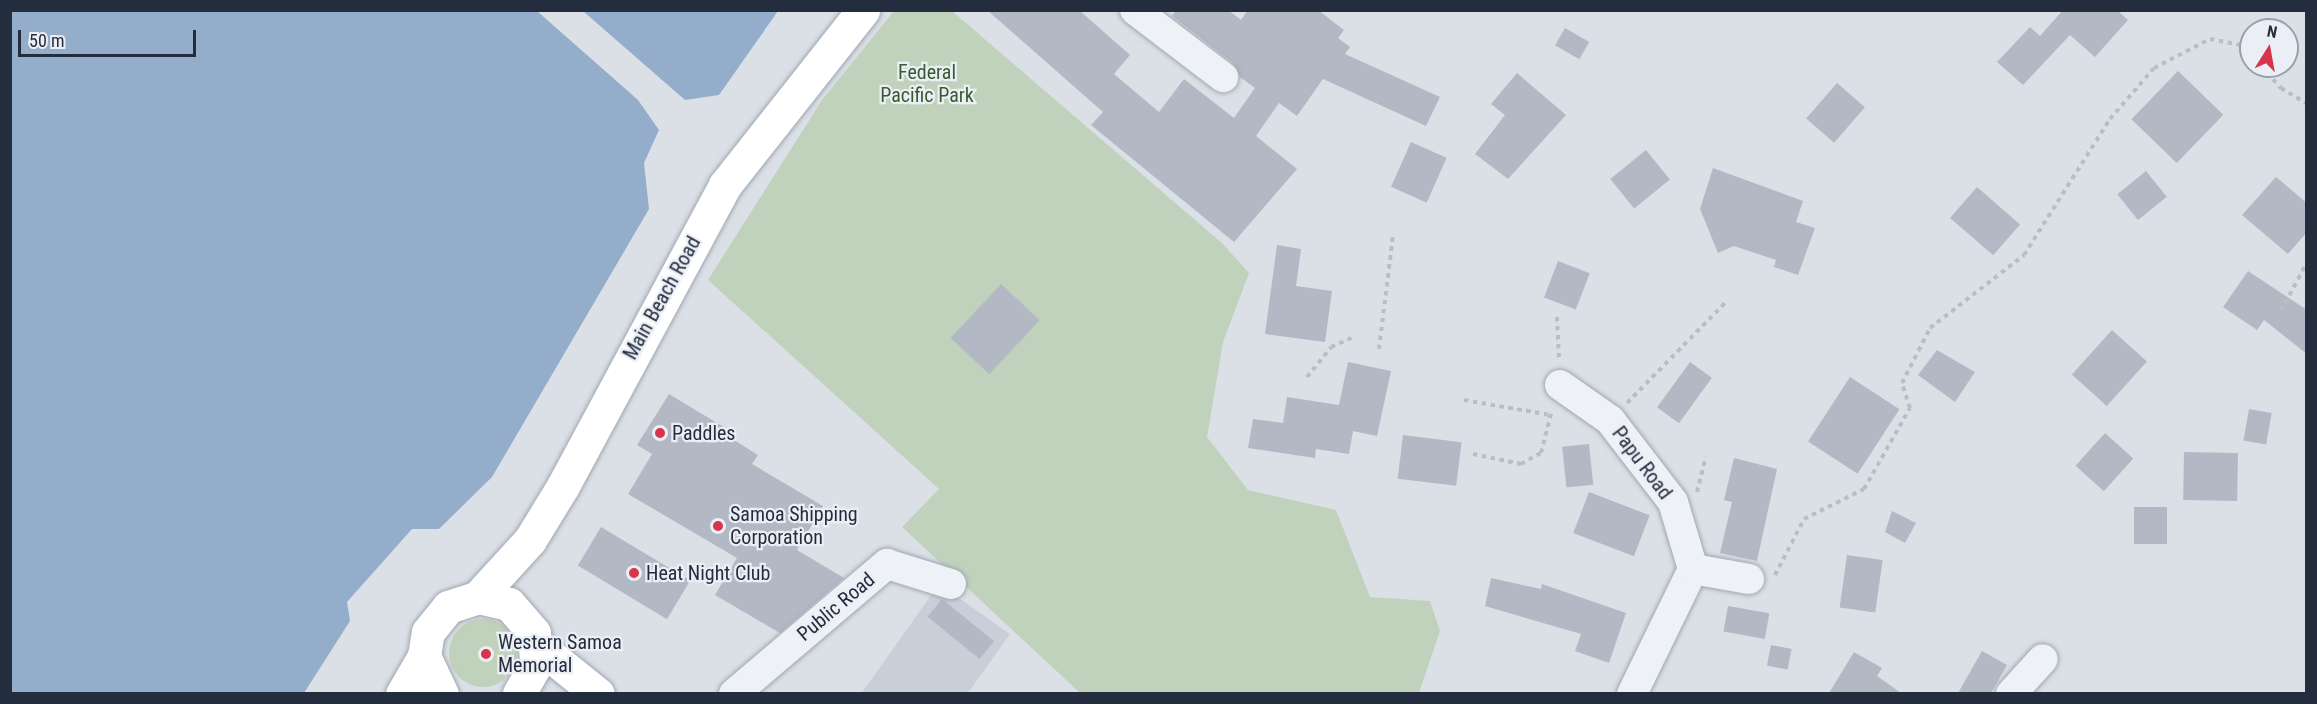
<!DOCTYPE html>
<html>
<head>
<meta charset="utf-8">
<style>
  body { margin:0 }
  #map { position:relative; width:2317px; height:704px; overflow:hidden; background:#dbe0e7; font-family:"Roboto Condensed",sans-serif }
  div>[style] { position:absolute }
  .built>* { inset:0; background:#c9cfd9 }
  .green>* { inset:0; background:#c1d2bc }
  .round { border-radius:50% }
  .water>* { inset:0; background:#93adca }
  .building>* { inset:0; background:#b2b9c4; transform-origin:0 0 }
  .path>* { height:4px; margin-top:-2px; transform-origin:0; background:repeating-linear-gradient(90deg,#b9bec5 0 4.5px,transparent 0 9px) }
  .roads { filter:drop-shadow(0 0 2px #a0a7b1) drop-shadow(0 0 2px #a0a7b1) }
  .minor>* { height:30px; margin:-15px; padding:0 15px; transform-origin:15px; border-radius:15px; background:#eef1f5 }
  .major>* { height:33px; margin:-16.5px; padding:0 16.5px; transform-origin:16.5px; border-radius:16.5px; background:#fff }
  .dots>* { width:16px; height:16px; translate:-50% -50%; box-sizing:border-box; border:3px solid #ebeff5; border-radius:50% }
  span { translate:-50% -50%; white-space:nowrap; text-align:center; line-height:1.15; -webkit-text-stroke:4.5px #ebeff5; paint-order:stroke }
  .park-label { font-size:20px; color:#385b31 }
  .street-label { font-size:20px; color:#242d3e }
  .poi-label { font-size:20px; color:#242d3e }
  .left { translate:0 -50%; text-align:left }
  .frame { position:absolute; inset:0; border:12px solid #242d3e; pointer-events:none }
  .north { position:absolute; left:2239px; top:18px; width:60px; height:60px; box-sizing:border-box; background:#ebeff5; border:2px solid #9ba1ac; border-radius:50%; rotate:11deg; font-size:16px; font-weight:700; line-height:24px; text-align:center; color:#242d3e }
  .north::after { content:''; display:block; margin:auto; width:21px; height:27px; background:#d7354b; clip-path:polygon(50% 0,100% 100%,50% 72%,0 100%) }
  .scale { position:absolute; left:18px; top:30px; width:178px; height:27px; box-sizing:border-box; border:3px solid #242d3e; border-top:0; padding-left:8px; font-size:18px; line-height:21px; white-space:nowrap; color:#242d3e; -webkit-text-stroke:4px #ebeff5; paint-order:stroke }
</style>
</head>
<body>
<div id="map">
  <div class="built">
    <i style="clip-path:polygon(939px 584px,1010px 634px,968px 693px,861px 694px)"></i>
  </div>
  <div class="green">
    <i style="clip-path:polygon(894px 11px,952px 11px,1223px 244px,1249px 273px,1223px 342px,1207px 437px,1248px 490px,1336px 510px,1370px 597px,1430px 601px,1440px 631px,1419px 693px,1080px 693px,902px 527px,939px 489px,708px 280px,822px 100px)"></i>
    <i class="round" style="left:449px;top:619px;width:68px;height:68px"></i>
  </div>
  <div class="water">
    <i style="clip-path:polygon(10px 11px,537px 11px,638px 100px,659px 130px,644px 163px,649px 209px,492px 477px,439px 529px,412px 529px,347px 602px,350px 621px,304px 693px,11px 693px)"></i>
    <i style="clip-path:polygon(583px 11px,778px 11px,719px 95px,685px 100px)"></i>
  </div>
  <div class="building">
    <i style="clip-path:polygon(987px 10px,1079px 10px,1130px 55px,1114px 74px,1159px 112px,1184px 79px,1234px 118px,1255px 88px,1240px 77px,1233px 63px,1172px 16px,1176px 10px,1228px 10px,1241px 20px,1248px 10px,1318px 10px,1344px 30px,1338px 38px,1350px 47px,1345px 54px,1440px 97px,1426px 126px,1323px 79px,1297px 116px,1279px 103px,1256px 136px,1297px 169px,1234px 242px,1091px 125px,1103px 112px)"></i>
    <i style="clip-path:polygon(2063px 10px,2117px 10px,2128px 20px,2095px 57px,2070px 35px,2023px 85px,1997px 62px,2030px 27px,2040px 36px)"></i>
    <i style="left:1565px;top:28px;width:28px;height:20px;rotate:30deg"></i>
    <i style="left:2178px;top:71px;width:63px;height:67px;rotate:44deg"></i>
    <i style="clip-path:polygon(1517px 73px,1566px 115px,1508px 179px,1475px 154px,1505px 115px,1491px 104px)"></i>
    <i style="left:1837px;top:83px;width:37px;height:47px;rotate:41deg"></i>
    <i style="left:1411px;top:142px;width:39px;height:49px;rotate:24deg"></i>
    <i style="left:1646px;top:150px;width:38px;height:46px;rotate:51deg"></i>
    <i style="clip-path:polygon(1713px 168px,1803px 201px,1796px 222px,1815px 228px,1798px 275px,1774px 267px,1776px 260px,1734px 246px,1718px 253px,1700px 209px)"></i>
    <i style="left:2146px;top:171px;width:33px;height:37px;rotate:51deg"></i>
    <i style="clip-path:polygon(2276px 177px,2307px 203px,2307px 232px,2288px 254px,2242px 215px)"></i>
    <i style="left:1977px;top:187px;width:57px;height:41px;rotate:41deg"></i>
    <i style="clip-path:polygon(1277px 245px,1301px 249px,1296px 286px,1332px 291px,1325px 342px,1265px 334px)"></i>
    <i style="left:1558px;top:261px;width:34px;height:39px;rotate:21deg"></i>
    <i style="clip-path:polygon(2248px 271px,2307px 310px,2307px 354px,2264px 320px,2257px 330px,2223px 307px)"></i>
    <i style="left:1001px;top:284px;width:53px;height:74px;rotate:43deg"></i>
    <i style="left:2112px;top:330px;width:47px;height:60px;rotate:42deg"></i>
    <i style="clip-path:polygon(1937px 350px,1975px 372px,1955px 402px,1918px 375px)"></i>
    <i style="clip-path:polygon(1348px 362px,1391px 371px,1377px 436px,1353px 431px,1349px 454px,1316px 449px,1315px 458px,1248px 448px,1253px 419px,1283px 423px,1287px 397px,1339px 405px)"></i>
    <i style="left:1690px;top:362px;width:27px;height:56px;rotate:36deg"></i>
    <i style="left:1850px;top:377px;width:59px;height:77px;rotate:33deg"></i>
    <i style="clip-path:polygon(669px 394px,737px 435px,734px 440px,758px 455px,752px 464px,823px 506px,797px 550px,844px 578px,780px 633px,715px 595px,737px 558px,628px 494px,652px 454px,637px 445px)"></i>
    <i style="left:2249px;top:409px;width:23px;height:32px;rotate:10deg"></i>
    <i style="left:2105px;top:433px;width:38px;height:44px;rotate:42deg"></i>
    <i style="left:1403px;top:435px;width:59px;height:44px;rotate:7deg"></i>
    <i style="left:1589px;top:444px;width:41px;height:27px;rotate:84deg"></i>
    <i style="left:2184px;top:452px;width:54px;height:48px;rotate:1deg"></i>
    <i style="clip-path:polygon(1734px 458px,1777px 469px,1757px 561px,1720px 553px,1732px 502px,1724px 500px)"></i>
    <i style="left:1589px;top:492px;width:65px;height:44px;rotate:21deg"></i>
    <i style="left:2134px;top:507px;width:33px;height:37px"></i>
    <i style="clip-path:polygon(1892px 511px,1916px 523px,1905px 543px,1885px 532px)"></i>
    <i style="left:601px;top:527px;width:104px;height:45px;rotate:31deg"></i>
    <i style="left:1847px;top:555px;width:36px;height:53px;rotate:8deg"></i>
    <i style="clip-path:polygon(1491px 578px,1541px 589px,1542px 584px,1626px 613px,1609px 663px,1575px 651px,1581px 634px,1485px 606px)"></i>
    <i style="left:942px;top:599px;width:67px;height:23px;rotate:39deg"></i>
    <i style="left:1728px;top:606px;width:42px;height:26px;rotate:10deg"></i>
    <i style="left:1771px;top:645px;width:21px;height:21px;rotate:11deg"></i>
    <i style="clip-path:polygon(1982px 651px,2007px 665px,1991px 693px,1958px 693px)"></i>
    <i style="clip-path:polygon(1854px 652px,1882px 668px,1877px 676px,1901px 693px,1829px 693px)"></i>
  </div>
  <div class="path">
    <i style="left:2261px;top:66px;width:30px;rotate:48deg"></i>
    <i style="left:2281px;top:88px;width:29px;rotate:31deg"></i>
    <i style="left:2281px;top:311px;width:53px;rotate:-62deg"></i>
    <i style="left:1557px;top:317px;width:41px;rotate:87.2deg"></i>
    <i style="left:1379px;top:349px;width:115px;rotate:-83deg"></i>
    <i style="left:1307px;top:377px;width:38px;rotate:-51deg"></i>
    <i style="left:1331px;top:347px;width:24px;rotate:-24deg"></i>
    <i style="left:1464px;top:400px;width:88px;rotate:9.8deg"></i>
    <i style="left:1627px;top:403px;width:143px;rotate:-45.6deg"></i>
    <i style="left:1473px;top:454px;width:49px;rotate:11.8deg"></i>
    <i style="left:1521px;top:464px;width:23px;rotate:-29deg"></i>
    <i style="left:1541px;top:453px;width:44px;rotate:-75.7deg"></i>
    <i style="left:1697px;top:492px;width:36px;rotate:-76deg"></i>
    <i style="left:1775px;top:575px;width:63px;rotate:-62.6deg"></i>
    <i style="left:1804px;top:519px;width:67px;rotate:-26.6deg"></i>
    <i style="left:1864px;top:489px;width:93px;rotate:-60.4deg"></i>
    <i style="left:1910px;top:408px;width:26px;rotate:-108deg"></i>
    <i style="left:1902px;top:383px;width:62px;rotate:-63deg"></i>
    <i style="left:1930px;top:328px;width:119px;rotate:-37.8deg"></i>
    <i style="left:2024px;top:255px;width:161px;rotate:-57.7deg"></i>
    <i style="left:2110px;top:119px;width:67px;rotate:-49.2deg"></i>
    <i style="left:2154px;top:68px;width:63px;rotate:-27.4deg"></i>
    <i style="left:2210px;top:39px;width:33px;rotate:11deg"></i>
    <i style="left:2242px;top:45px;width:13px;rotate:48deg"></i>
  </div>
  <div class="roads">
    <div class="minor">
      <i style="left:1135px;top:10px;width:111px;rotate:37.3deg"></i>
      <i style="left:1560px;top:385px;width:61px;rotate:35deg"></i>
      <i style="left:1610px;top:420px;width:103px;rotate:52.5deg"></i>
      <i style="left:1673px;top:502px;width:70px;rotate:73.4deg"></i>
      <i style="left:1693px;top:569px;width:139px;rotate:116deg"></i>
      <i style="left:1693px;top:569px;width:57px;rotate:10.1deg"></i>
      <i style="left:734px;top:694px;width:201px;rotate:-40.4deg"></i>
      <i style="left:887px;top:564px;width:67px;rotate:17.4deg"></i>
      <i style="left:2011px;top:694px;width:47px;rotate:-47.6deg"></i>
    </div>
    <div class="major">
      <i style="left:478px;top:597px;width:77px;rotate:-47.6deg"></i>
      <i style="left:530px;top:540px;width:63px;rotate:-58.6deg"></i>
      <i style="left:563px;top:486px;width:342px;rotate:-61.7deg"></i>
      <i style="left:725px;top:185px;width:223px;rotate:-51.7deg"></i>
      <i style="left:537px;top:645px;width:78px;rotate:38.8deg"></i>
      <i style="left:402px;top:694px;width:44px;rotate:-59.9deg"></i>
      <i style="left:442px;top:694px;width:42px;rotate:-115.3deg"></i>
      <i style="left:424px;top:656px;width:24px;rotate:-81deg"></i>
      <i style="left:428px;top:632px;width:32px;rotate:-51deg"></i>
      <i style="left:448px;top:607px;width:32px;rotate:-18deg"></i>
      <i style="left:478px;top:597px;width:32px;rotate:13deg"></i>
      <i style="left:509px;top:604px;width:38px;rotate:49deg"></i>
      <i style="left:534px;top:633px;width:31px;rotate:86deg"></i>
      <i style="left:536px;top:664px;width:34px;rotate:120deg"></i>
    </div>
  </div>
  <div class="dots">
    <i style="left:660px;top:433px;background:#d7354b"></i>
    <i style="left:718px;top:526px;background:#d7354b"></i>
    <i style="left:634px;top:573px;background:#d7354b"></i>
    <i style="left:486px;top:654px;background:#d7354b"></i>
  </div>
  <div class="park-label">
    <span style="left:927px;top:84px">Federal<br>Pacific Park</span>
  </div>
  <div class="street-label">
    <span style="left:662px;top:298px;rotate:-61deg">Main Beach Road</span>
    <span style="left:1642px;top:463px;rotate:53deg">Papu Road</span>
    <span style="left:836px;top:607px;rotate:-40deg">Public Road</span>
  </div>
  <div class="poi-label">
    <span class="left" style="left:672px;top:433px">Paddles</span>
    <span class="left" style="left:730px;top:526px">Samoa Shipping<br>Corporation</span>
    <span class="left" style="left:646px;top:573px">Heat Night Club</span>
    <span class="left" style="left:498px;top:654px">Western Samoa<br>Memorial</span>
  </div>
  <div class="frame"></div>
  <div class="north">N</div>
  <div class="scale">50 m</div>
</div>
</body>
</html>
